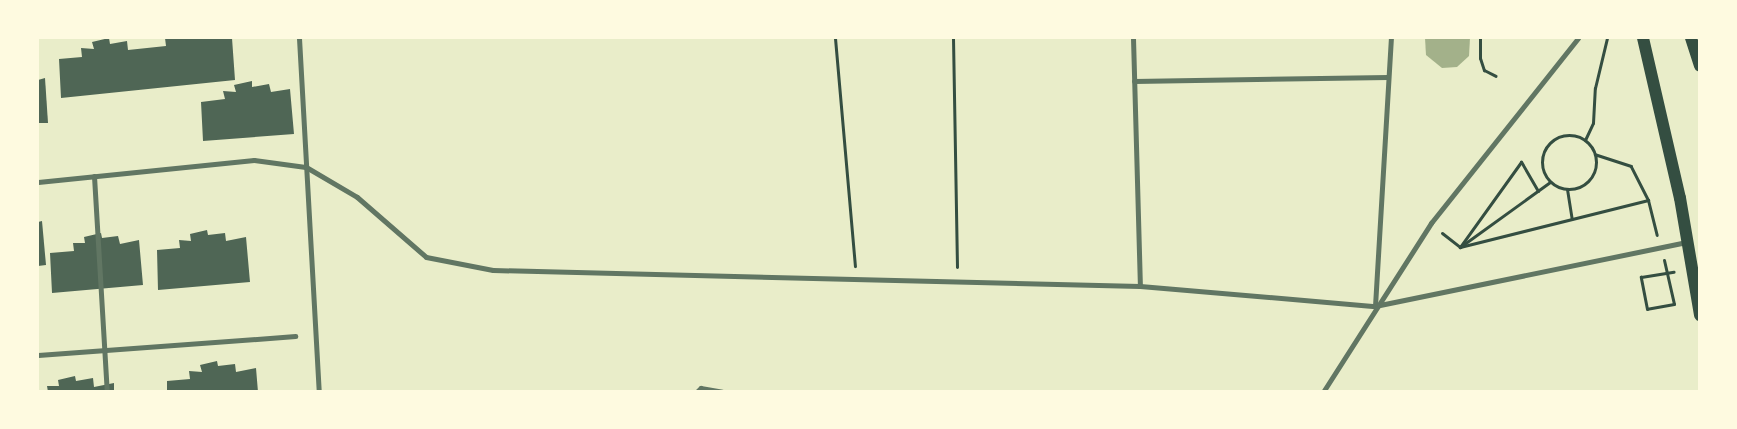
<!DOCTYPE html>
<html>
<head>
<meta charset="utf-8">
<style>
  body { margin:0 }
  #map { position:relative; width:1737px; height:429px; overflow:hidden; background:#e9edc9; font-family:"Alegreya Sans",sans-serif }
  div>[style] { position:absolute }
  .water>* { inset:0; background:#a3b18a }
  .building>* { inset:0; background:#4f6655 }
  .path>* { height:3px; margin:-1.5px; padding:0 1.5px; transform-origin:1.5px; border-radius:1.5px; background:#344e41 }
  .path>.ring { margin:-1.5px; padding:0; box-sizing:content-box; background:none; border:3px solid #344e41; border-radius:50% }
  .service>* { height:4px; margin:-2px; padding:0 2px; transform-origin:2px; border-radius:2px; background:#617663 }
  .minor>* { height:5px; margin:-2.5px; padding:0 2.5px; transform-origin:2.5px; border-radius:2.5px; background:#617663 }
  .primary>* { height:12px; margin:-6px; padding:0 6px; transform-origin:6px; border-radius:6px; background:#344e41 }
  span { translate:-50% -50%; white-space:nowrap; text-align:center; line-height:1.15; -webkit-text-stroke:4px #fefae0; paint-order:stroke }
  .frame { position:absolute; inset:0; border:39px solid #fefae0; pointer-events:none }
</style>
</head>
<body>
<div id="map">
  <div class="water">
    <i style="clip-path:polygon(1425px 38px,1470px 38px,1469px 56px,1457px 67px,1442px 68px,1426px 55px)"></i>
  </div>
  <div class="building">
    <i style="clip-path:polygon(109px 38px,110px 44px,127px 41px,128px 50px,166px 46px,165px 38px,232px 38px,235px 80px,61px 98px,59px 59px,82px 57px,81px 48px,94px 49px,92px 42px)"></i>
    <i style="clip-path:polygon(45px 78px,48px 123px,38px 123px,38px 80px)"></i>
    <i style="clip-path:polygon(252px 81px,252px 87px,269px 84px,271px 92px,290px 89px,294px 134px,203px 141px,201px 102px,225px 99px,223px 91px,236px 92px,234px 85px)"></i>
    <i style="clip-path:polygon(42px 221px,46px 265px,38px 266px,38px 222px)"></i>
    <i style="clip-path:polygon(207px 230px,208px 235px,225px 233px,226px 241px,246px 237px,250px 282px,158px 290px,157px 250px,180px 248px,179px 240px,191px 241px,190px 234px)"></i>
    <i style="clip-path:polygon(101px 233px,102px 238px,118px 236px,120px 244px,139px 240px,143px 285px,52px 293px,50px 253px,74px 251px,73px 243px,85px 243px,84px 237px)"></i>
    <i style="clip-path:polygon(217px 361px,218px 366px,235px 364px,236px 372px,256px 368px,258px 392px,167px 392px,167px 381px,190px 379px,189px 371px,202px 372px,200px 365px)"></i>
    <i style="clip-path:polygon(75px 376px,76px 381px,93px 378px,94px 387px,114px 383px,114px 392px,48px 392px,47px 386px,59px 386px,58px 380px)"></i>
  </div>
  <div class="path">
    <i style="left:835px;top:38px;width:229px;rotate:85deg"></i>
    <i style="left:953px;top:38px;width:229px;rotate:89deg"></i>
    <i style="left:1480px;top:38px;width:20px;rotate:90deg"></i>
    <i style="left:1480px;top:58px;width:13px;rotate:72deg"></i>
    <i style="left:1484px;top:70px;width:13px;rotate:27deg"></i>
    <i class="ring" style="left:1542px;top:135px;width:51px;height:51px"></i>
    <i style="left:1585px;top:140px;width:19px;rotate:-65deg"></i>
    <i style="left:1593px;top:123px;width:35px;rotate:-87deg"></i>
    <i style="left:1595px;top:88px;width:51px;rotate:-76.5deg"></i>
    <i style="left:1567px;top:189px;width:30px;rotate:81deg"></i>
    <i style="left:1538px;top:191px;width:34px;rotate:-120deg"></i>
    <i style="left:1521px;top:162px;width:105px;rotate:125.7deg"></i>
    <i style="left:1460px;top:247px;width:194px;rotate:-14deg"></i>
    <i style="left:1648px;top:200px;width:38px;rotate:-117deg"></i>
    <i style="left:1631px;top:166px;width:38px;rotate:-162deg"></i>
    <i style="left:1648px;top:200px;width:36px;rotate:76deg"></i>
    <i style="left:1442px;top:233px;width:23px;rotate:38deg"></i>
    <i style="left:1460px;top:247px;width:111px;rotate:-35.8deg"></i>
    <i style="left:1664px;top:260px;width:45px;rotate:77.2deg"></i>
    <i style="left:1674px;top:304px;width:27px;rotate:170deg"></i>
    <i style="left:1647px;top:309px;width:33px;rotate:-101deg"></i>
    <i style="left:1641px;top:277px;width:33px;rotate:-9deg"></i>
  </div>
  <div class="service">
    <i style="left:697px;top:392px;width:6px;rotate:-45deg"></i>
    <i style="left:701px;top:388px;width:22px;rotate:10deg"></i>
  </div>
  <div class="minor">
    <i style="left:299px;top:38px;width:355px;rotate:86.8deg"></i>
    <i style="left:1133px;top:38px;width:248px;rotate:88.4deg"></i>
    <i style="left:1134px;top:81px;width:254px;rotate:-0.9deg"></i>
    <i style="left:94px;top:176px;width:216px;rotate:86.6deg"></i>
    <i style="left:38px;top:182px;width:217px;rotate:-5.8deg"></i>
    <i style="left:254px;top:160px;width:52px;rotate:7.7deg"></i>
    <i style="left:306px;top:167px;width:59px;rotate:30.5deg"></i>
    <i style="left:357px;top:197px;width:91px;rotate:41deg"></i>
    <i style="left:426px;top:257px;width:68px;rotate:11deg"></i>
    <i style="left:493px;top:270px;width:647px;rotate:1.42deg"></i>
    <i style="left:1140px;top:286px;width:236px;rotate:4.9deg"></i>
    <i style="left:1375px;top:306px;width:318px;rotate:-11.6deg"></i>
    <i style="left:1375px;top:306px;width:268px;rotate:-86.6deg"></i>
    <i style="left:38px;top:355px;width:258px;rotate:-4.2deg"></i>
    <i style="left:1323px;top:392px;width:201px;rotate:-57.4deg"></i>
    <i style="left:1431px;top:223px;width:236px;rotate:-51.5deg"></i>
  </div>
  <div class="primary">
    <i style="left:1643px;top:38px;width:164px;rotate:77deg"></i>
    <i style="left:1680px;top:198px;width:119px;rotate:80.3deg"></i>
    <i style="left:1691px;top:38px;width:29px;rotate:72deg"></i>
  </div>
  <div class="frame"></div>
</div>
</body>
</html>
